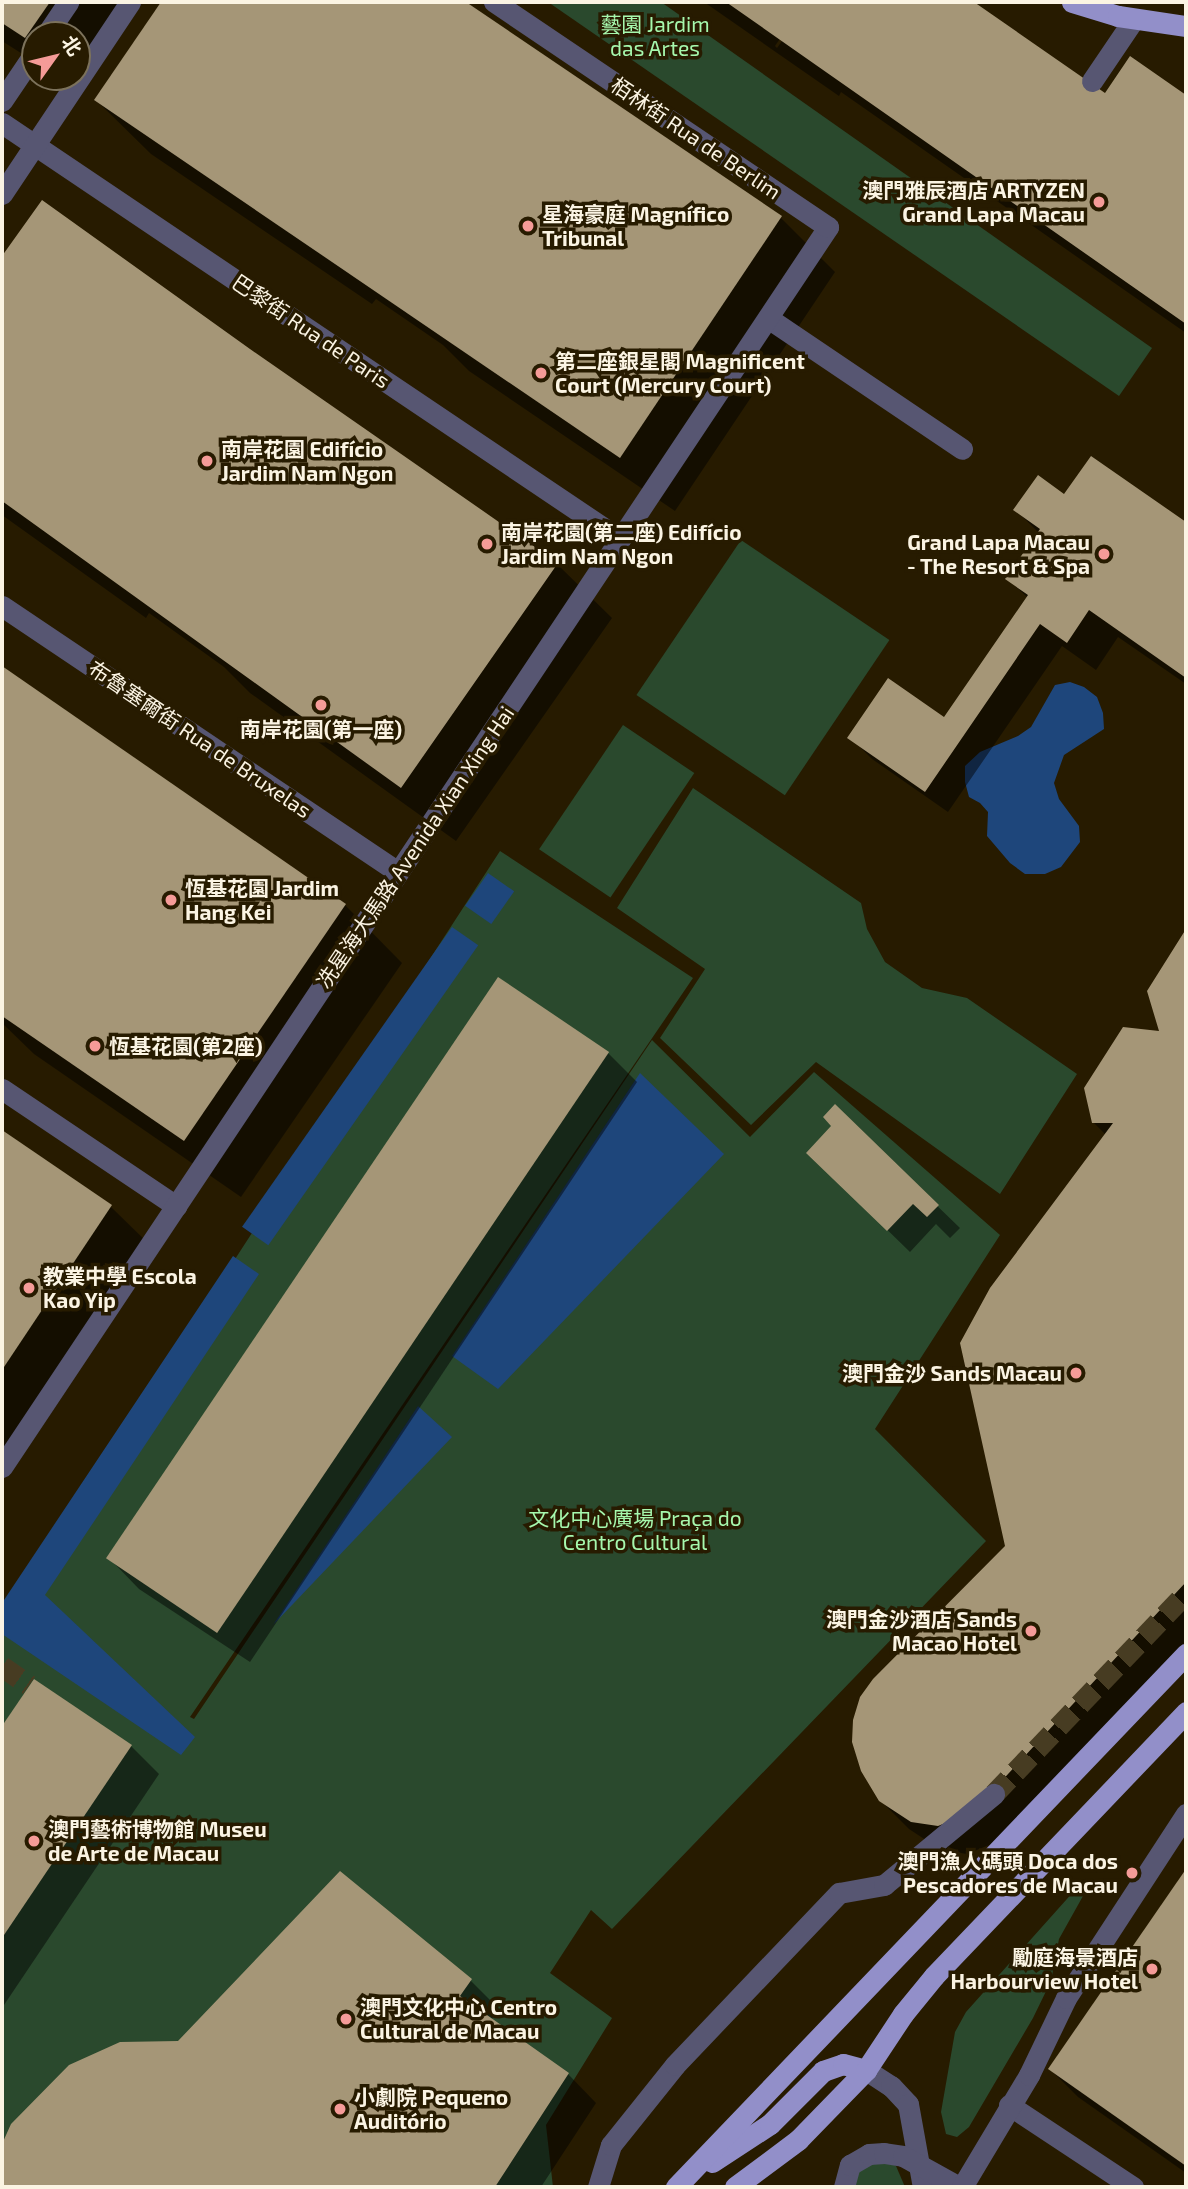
<!DOCTYPE html>
<html>
<head>
<meta charset="utf-8">
<style>
  body { margin:0 }
  #map { position:relative; width:1188px; height:2189px; overflow:hidden; background:#271b00; font-family:"Exo 2","Noto Sans SC",sans-serif }
  div>[style] { position:absolute }
  .green>* { inset:0; background:#2a492d; transform-origin:0 0 }
  .water>* { inset:0; background:#1e467b; transform-origin:0 0 }
  .shadow>* { inset:0; background:#0007 }
  .building>* { inset:0; background:#a59677; transform-origin:0 0 }
  .minor-tunnel>* { height:21px; margin-top:-10.5px; transform-origin:0; background:repeating-linear-gradient(90deg,#473c22 0 21px,transparent 0 31px) }
  .minor>* { height:21px; margin:-10.5px; padding:0 10.5px; transform-origin:10.5px; border-radius:10.5px; background:#575672 }
  .major>* { height:21px; margin:-10.5px; padding:0 10.5px; transform-origin:10.5px; border-radius:10.5px; background:#928fc9 }
  .dots>* { width:19px; height:19px; translate:-50% -50%; box-sizing:border-box; border:4px solid #271b00; border-radius:50% }
  span { translate:-50% -50%; white-space:nowrap; text-align:center; line-height:1.15; -webkit-text-stroke:7px #271b00; paint-order:stroke }
  .park-label { font-size:21px; color:#a6f8ad }
  .street-label { font-size:21px; color:#fbf4e3 }
  .poi-label { font-size:21px; color:#fbf4e3; font-weight:700 }
  .right { translate:-100% -50%; text-align:right }
  .left { translate:0 -50%; text-align:left }
  .frame { position:absolute; inset:0; border:4px solid #fbf4e3; pointer-events:none }
  .north { position:absolute; left:21px; top:21px; width:70px; height:70px; box-sizing:border-box; background:#271b00; border:2px solid #7c725b; border-radius:50%; rotate:56deg; font-size:19px; font-weight:700; line-height:28px; text-align:center; color:#fbf4e3 }
  .north::after { content:''; display:block; margin:auto; width:24px; height:32px; background:#f59b98; clip-path:polygon(50% 0,100% 100%,50% 72%,0 100%) }
</style>
</head>
<body>
<div id="map">
  <div class="green">
    <i style="clip-path:polygon(548px 2px,661px 2px,1152px 348px,1119px 396px)"></i>
    <i style="left:741px;top:540px;width:179px;height:187px;rotate:34deg"></i>
    <i style="left:623px;top:725px;width:86px;height:150px;rotate:34deg"></i>
    <i style="clip-path:polygon(693px 788px,861px 903px,867px 929px,885px 962px,922px 988px,967px 998px,1077px 1074px,1000px 1194px,816px 1062px,751px 1125px,660px 1038px,705px 969px,617px 908px)"></i>
    <i style="clip-path:polygon(500px 851px,693px 978px,190px 1717px,194px 1719px,652px 1040px,750px 1137px,814px 1072px,1000px 1235px,875px 1429px,986px 1541px,612px 1929px,591px 1910px,550px 1973px,612px 2018px,546px 2125px,553px 2187px,2px 2187px,2px 1618px)"></i>
    <i style="clip-path:polygon(1083px 1881px,1083px 1896px,1059px 1939px,1051px 1981px,1033px 2018px,969px 2127px,957px 2137px,946px 2134px,941px 2112px,955px 2032px,966px 2012px)"></i>
    <i style="clip-path:polygon(867px 2162px,890px 2162px,896px 2166px,905px 2187px,855px 2187px,857px 2173px)"></i>
  </div>
  <div class="water">
    <i style="clip-path:polygon(1070px 682px,1084px 687px,1097px 697px,1103px 713px,1104px 729px,1064px 755px,1054px 783px,1059px 799px,1079px 826px,1080px 842px,1061px 867px,1045px 874px,1025px 874px,1010px 863px,987px 836px,988px 812px,980px 803px,969px 797px,965px 782px,965px 766px,980px 752px,1018px 736px,1031px 727px,1055px 685px)"></i>
    <i style="left:488px;top:873px;width:32px;height:40px;rotate:35deg"></i>
    <i style="left:452px;top:927px;width:32px;height:366px;rotate:35deg"></i>
    <i style="clip-path:polygon(640px 1073px,724px 1154px,498px 1389px,452px 1356px)"></i>
    <i style="clip-path:polygon(233px 1256px,259px 1274px,45px 1595px,195px 1737px,181px 1755px,2px 1634px,2px 1603px)"></i>
    <i style="clip-path:polygon(418px 1406px,452px 1437px,273px 1625px)"></i>
  </div>
  <div class="shadow">
    <i style="clip-path:polygon(2px 2px,142px 2px,80px 91px,58px 77px,77px 77px,77px 35px,35px 35px,35px 62px,2px 41px)"></i>
    <i style="clip-path:polygon(163px 2px,463px 2px,781px 218px,835px 272px,675px 511px,469px 371px,443px 345px,376px 299px,372px 304px,151px 154px,96px 100px)"></i>
    <i style="clip-path:polygon(704px 2px,805px 2px,775px 46px,777px 48px,810px 2px,971px 2px,1105px 96px,1130px 58px,1186px 97px,1186px 333px,841px 92px,839px 96px)"></i>
    <i style="clip-path:polygon(43px 202px,249px 351px,557px 564px,612px 618px,456px 841px,250px 693px,224px 667px,149px 613px,146px 618px,2px 515px,2px 259px)"></i>
    <i style="clip-path:polygon(1092px 458px,1186px 524px,1186px 684px,1118px 637px,1096px 670px,1062px 646px,948px 812px,872px 759px,850px 737px,945px 719px,1028px 598px,1008px 579px,1039px 533px,1016px 510px,1065px 496px)"></i>
    <i style="clip-path:polygon(2px 668px,345px 905px,402px 963px,241px 1197px,34px 1054px,2px 1023px)"></i>
    <i style="clip-path:polygon(1186px 932px,1186px 1641px,1012px 1829px,994px 1843px,967px 1854px,941px 1850px,909px 1829px,880px 1800px,1007px 1546px,1106px 1135px,1093px 1122px,1162px 1033px,1148px 991px)"></i>
    <i style="clip-path:polygon(499px 979px,608px 1053px,637px 1082px,250px 1662px,139px 1589px,111px 1560px)"></i>
    <i style="clip-path:polygon(835px 1107px,960px 1228px,950px 1238px,936px 1224px,910px 1252px,830px 1174px)"></i>
    <i style="clip-path:polygon(2px 1133px,111px 1207px,150px 1245px,2px 1466px)"></i>
    <i style="clip-path:polygon(34px 1681px,131px 1746px,159px 1774px,2px 2008px,2px 1730px)"></i>
    <i style="clip-path:polygon(1186px 1872px,1186px 2173px,1078px 2097px,1050px 2069px)"></i>
    <i style="clip-path:polygon(340px 1873px,471px 1981px,499px 2009px,491px 2020px,568px 2074px,596px 2103px,541px 2187px,2px 2187px,2px 2149px,13px 2125px,179px 2043px)"></i>
  </div>
  <div class="building">
    <i style="clip-path:polygon(2px 2px,50px 2px,25px 38px,2px 23px)"></i>
    <i style="clip-path:polygon(161px 2px,466px 2px,782px 216px,620px 458px,94px 100px)"></i>
    <i style="clip-path:polygon(726px 2px,974px 2px,1105px 93px,1130px 56px,1186px 95px,1186px 324px)"></i>
    <i style="clip-path:polygon(42px 200px,250px 349px,558px 563px,401px 788px,2px 501px,2px 256px)"></i>
    <i style="clip-path:polygon(1091px 456px,1186px 522px,1186px 678px,1089px 610px,1067px 643px,1040px 624px,925px 792px,847px 738px,888px 678px,944px 717px,1028px 595px,1005px 579px,1040px 529px,1013px 510px,1038px 475px,1064px 494px)"></i>
    <i style="clip-path:polygon(2px 666px,346px 904px,184px 1141px,2px 1016px)"></i>
    <i style="clip-path:polygon(1186px 929px,1186px 1582px,983px 1801px,965px 1815px,938px 1826px,911px 1822px,879px 1801px,861px 1771px,852px 1742px,853px 1720px,860px 1697px,873px 1679px,1005px 1546px,960px 1343px,990px 1288px,1113px 1123px,1092px 1123px,1084px 1088px,1123px 1027px,1159px 1031px,1147px 991px)"></i>
    <i style="left:498px;top:977px;width:134px;height:701px;rotate:34deg"></i>
    <i style="clip-path:polygon(835px 1104px,939px 1205px,927px 1217px,913px 1204px,887px 1231px,806px 1153px,831px 1126px,823px 1117px)"></i>
    <i style="clip-path:polygon(2px 1130px,112px 1205px,2px 1370px)"></i>
    <i style="clip-path:polygon(34px 1679px,132px 1745px,2px 1938px,2px 1726px)"></i>
    <i style="clip-path:polygon(1186px 1869px,1186px 2166px,1048px 2069px)"></i>
    <i style="clip-path:polygon(340px 1871px,472px 1979px,460px 1996px,569px 2073px,495px 2187px,2px 2187px,2px 2144px,11px 2124px,69px 2065px,120px 2042px,178px 2041px)"></i>
  </div>
  <div class="minor-tunnel">
    <i style="left:2px;top:1666px;width:33px;rotate:35deg"></i>
    <i style="left:994px;top:1794px;width:278px;rotate:-46.3deg"></i>
  </div>
  <div class="minor">
    <i style="left:46px;top:35px;width:40px;rotate:-56deg"></i>
    <i style="left:1092px;top:81px;width:75px;rotate:-55.9deg"></i>
    <i style="left:2px;top:101px;width:59px;rotate:-56deg"></i>
    <i style="left:2px;top:123px;width:745px;rotate:33.95deg"></i>
    <i style="left:2px;top:194px;width:231px;rotate:-56.3deg"></i>
    <i style="left:768px;top:318px;width:234px;rotate:34deg"></i>
    <i style="left:2px;top:606px;width:477px;rotate:33.9deg"></i>
    <i style="left:2px;top:1089px;width:210px;rotate:33.9deg"></i>
    <i style="left:2px;top:1467px;width:1490px;rotate:-56.33deg"></i>
    <i style="left:828px;top:227px;width:403px;rotate:-146deg"></i>
    <i style="left:866px;top:2070px;width:30px;rotate:33deg"></i>
    <i style="left:891px;top:2086px;width:25px;rotate:47deg"></i>
    <i style="left:908px;top:2104px;width:84px;rotate:79.8deg"></i>
    <i style="left:1009px;top:2105px;width:149px;rotate:33.5deg"></i>
    <i style="left:598px;top:2187px;width:44px;rotate:-72.8deg"></i>
    <i style="left:611px;top:2145px;width:102px;rotate:-51.3deg"></i>
    <i style="left:675px;top:2065px;width:238px;rotate:-46.4deg"></i>
    <i style="left:839px;top:1893px;width:46px;rotate:-10.1deg"></i>
    <i style="left:884px;top:1885px;width:143px;rotate:-39.6deg"></i>
    <i style="left:844px;top:2187px;width:23px;rotate:-75deg"></i>
    <i style="left:850px;top:2165px;width:22px;rotate:-30deg"></i>
    <i style="left:869px;top:2154px;width:15px;rotate:-4deg"></i>
    <i style="left:884px;top:2153px;width:19px;rotate:9deg"></i>
    <i style="left:903px;top:2156px;width:64px;rotate:29deg"></i>
    <i style="left:962px;top:2187px;width:131px;rotate:-59.1deg"></i>
    <i style="left:1029px;top:2075px;width:85px;rotate:-64.3deg"></i>
    <i style="left:1066px;top:1998px;width:220px;rotate:-56.9deg"></i>
  </div>
  <div class="major">
    <i style="left:1072px;top:2px;width:48px;rotate:16.9deg"></i>
    <i style="left:1118px;top:16px;width:69px;rotate:8.4deg"></i>
    <i style="left:712px;top:2162px;width:69px;rotate:-33.2deg"></i>
    <i style="left:770px;top:2124px;width:75px;rotate:-45deg"></i>
    <i style="left:823px;top:2071px;width:21px;rotate:-19deg"></i>
    <i style="left:843px;top:2064px;width:24px;rotate:15deg"></i>
    <i style="left:676px;top:2187px;width:738px;rotate:-46.26deg"></i>
    <i style="left:735px;top:2187px;width:79px;rotate:-36.7deg"></i>
    <i style="left:798px;top:2140px;width:98px;rotate:-45.8deg"></i>
    <i style="left:866px;top:2070px;width:67px;rotate:-56.5deg"></i>
    <i style="left:903px;top:2014px;width:49px;rotate:-50.8deg"></i>
    <i style="left:934px;top:1976px;width:365px;rotate:-46.3deg"></i>
  </div>
  <div class="dots">
    <i style="left:1099px;top:202px;background:#f59b98"></i>
    <i style="left:528px;top:226px;background:#f59b98"></i>
    <i style="left:541px;top:373px;background:#f59b98"></i>
    <i style="left:207px;top:461px;background:#f59b98"></i>
    <i style="left:487px;top:544px;background:#f59b98"></i>
    <i style="left:1104px;top:554px;background:#f59b98"></i>
    <i style="left:321px;top:705px;background:#f59b98"></i>
    <i style="left:171px;top:900px;background:#f59b98"></i>
    <i style="left:95px;top:1046px;background:#f59b98"></i>
    <i style="left:29px;top:1288px;background:#f59b98"></i>
    <i style="left:1076px;top:1373px;background:#f59b98"></i>
    <i style="left:1031px;top:1631px;background:#f59b98"></i>
    <i style="left:34px;top:1841px;background:#f59b98"></i>
    <i style="left:1132px;top:1873px;background:#f59b98"></i>
    <i style="left:1152px;top:1969px;background:#f59b98"></i>
    <i style="left:346px;top:2019px;background:#f59b98"></i>
    <i style="left:340px;top:2109px;background:#f59b98"></i>
  </div>
  <div class="park-label">
    <span style="left:655px;top:36px">藝園 Jardim<br>das Artes</span>
    <span style="left:635px;top:1530px">文化中心廣場 Praça do<br>Centro Cultural</span>
  </div>
  <div class="street-label">
    <span style="left:696px;top:138px;rotate:34deg">栢林街 Rua de Berlim</span>
    <span style="left:311px;top:331px;rotate:34deg">巴黎街 Rua de Paris</span>
    <span style="left:200px;top:739px;rotate:34deg">布魯塞爾街 Rua de Bruxelas</span>
    <span style="left:415px;top:847px;rotate:-56deg">冼星海大馬路 Avenida Xian Xing Hai</span>
  </div>
  <div class="poi-label">
    <span class="right" style="left:1085px;top:202px">澳門雅辰酒店 ARTYZEN<br>Grand Lapa Macau</span>
    <span class="left" style="left:542px;top:226px">星海豪庭 Magnífico<br>Tribunal</span>
    <span class="left" style="left:555px;top:373px">第二座銀星閣 Magnificent<br>Court (Mercury Court)</span>
    <span class="left" style="left:221px;top:461px">南岸花園 Edifício<br>Jardim Nam Ngon</span>
    <span class="left" style="left:501px;top:544px">南岸花園(第二座) Edifício<br>Jardim Nam Ngon</span>
    <span class="right" style="left:1090px;top:554px">Grand Lapa Macau<br>- The Resort &amp; Spa</span>
    <span style="left:321px;top:729px">南岸花園(第一座)</span>
    <span class="left" style="left:185px;top:900px">恆基花園 Jardim<br>Hang Kei</span>
    <span class="left" style="left:109px;top:1046px">恆基花園(第2座)</span>
    <span class="left" style="left:43px;top:1288px">教業中學 Escola<br>Kao Yip</span>
    <span class="right" style="left:1062px;top:1373px">澳門金沙 Sands Macau</span>
    <span class="right" style="left:1017px;top:1631px">澳門金沙酒店 Sands<br>Macao Hotel</span>
    <span class="left" style="left:48px;top:1841px">澳門藝術博物館 Museu<br>de Arte de Macau</span>
    <span class="right" style="left:1118px;top:1873px">澳門漁人碼頭 Doca dos<br>Pescadores de Macau</span>
    <span class="right" style="left:1138px;top:1969px">勵庭海景酒店<br>Harbourview Hotel</span>
    <span class="left" style="left:360px;top:2019px">澳門文化中心 Centro<br>Cultural de Macau</span>
    <span class="left" style="left:354px;top:2109px">小劇院 Pequeno<br>Auditório</span>
  </div>
  <div class="frame"></div>
  <div class="north">北</div>
</div>
</body>
</html>
